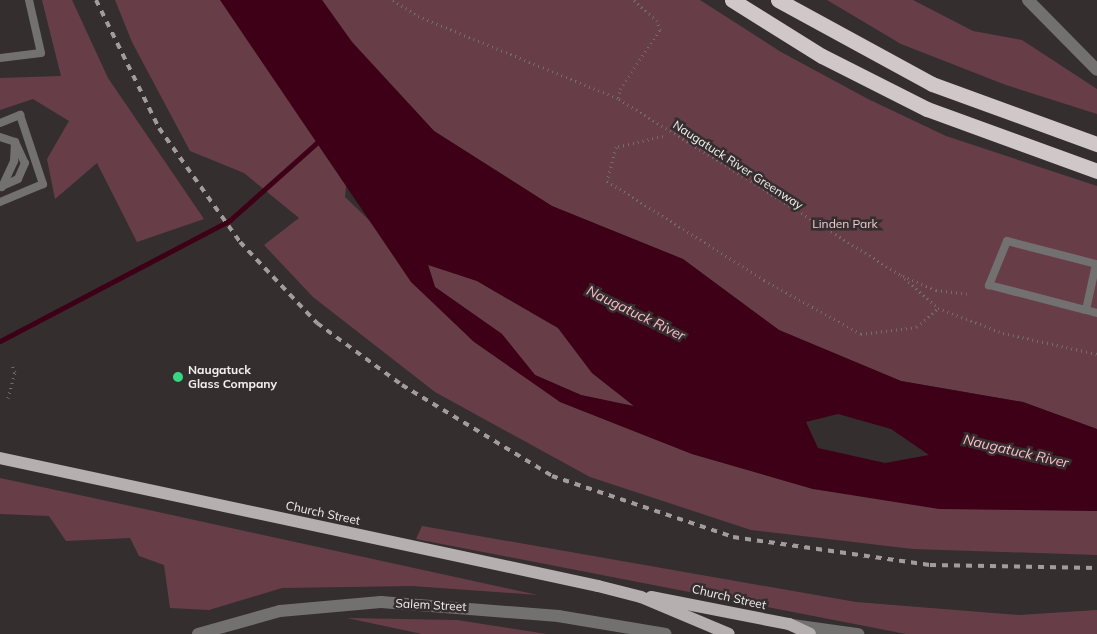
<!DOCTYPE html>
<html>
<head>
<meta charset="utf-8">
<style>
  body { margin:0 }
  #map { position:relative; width:1097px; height:634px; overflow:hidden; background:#352e2f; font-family:Mulish,sans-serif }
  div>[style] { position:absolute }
  .green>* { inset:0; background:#673e48 }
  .water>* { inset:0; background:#3d0017 }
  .stream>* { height:5px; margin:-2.5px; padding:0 2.5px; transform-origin:2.5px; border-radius:2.5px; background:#3d0017 }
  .path>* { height:3px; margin-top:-1.5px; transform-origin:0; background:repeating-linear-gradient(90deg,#736d6e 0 1px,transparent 0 5px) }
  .service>* { height:8px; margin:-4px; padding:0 4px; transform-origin:4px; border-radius:4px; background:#737070 }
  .minor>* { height:12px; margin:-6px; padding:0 6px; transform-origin:6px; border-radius:6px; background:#737070 }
  .primary>* { height:12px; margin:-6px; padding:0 6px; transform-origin:6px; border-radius:6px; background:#b6afb0 }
  .motorway>* { height:15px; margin:-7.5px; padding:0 7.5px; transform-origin:7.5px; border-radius:7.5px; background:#d0c7c9 }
  .rail>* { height:4px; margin-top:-2px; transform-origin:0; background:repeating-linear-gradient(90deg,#a19c9d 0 6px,transparent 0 12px) }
  .dots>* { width:14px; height:14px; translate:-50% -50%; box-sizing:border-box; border:2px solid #352e2f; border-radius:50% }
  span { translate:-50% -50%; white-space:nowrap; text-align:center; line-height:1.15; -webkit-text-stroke:5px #352e2f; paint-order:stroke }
  .street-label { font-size:12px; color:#f4f0f0 }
  .park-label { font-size:12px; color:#f4c9d1 }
  .poi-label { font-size:12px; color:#f4f0f0; font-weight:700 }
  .left { translate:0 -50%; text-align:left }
  .water-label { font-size:14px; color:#fdbdcb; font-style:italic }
</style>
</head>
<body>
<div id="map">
  <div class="green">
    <i style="clip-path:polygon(42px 0,72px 0,108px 78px,204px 219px,137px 242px,97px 163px,55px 199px,47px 159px,69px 121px,33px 99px,0 110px,0 78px,61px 76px)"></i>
    <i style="clip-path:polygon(115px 0,242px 0,349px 156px,345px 197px,398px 248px,411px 282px,560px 402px,692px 454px,813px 489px,1097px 511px,1097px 555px,913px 549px,751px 530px,590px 477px,435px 392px,313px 297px,264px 245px,299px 218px,244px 173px,190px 151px,132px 42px)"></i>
    <i style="clip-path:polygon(322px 0,700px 0,781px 52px,868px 99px,946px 136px,1097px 186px,1097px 429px,1023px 402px,901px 381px,779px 330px,683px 259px,552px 206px,434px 131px,352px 42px)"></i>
    <i style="clip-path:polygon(827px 0,913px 0,973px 31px,1022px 40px,1097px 89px,1097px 114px,1006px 85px,901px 44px)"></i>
    <i style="clip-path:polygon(428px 264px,477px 281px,558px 328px,592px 373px,635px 407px,581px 395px,535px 375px,502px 334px,435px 287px)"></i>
    <i style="clip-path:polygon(0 478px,149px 510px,538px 595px,412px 586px,282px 588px,209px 610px,170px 608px,164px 565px,139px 556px,130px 538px,66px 541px,49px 516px,0 514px)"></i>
    <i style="clip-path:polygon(422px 526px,856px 602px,1019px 615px,1097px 610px,1097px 634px,906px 634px,416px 539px)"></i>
    <i style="clip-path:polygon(347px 618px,457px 620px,547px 634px,422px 634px)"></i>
  </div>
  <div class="water">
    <i style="clip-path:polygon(evenodd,220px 0,322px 0,352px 42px,434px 131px,552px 206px,683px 259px,779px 330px,901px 381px,1023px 402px,1097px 429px,1097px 511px,939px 509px,813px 489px,692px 454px,560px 402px,474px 342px,411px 282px,220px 0,428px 265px,477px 281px,558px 328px,592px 373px,634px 406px,581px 395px,535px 375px,502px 334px,435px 287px,428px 265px,220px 0,838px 414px,891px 429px,929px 455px,885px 463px,818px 448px,806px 422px,838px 414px)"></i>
  </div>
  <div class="stream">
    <i style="left:0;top:341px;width:260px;rotate:-27.7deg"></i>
    <i style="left:230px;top:220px;width:125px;rotate:-41.7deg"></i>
  </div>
  <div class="path">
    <i style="left:393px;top:0;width:30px;rotate:33deg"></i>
    <i style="left:418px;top:16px;width:217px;rotate:22.4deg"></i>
    <i style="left:619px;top:99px;width:332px;rotate:32deg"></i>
    <i style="left:901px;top:275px;width:50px;rotate:41.7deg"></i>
    <i style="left:938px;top:308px;width:70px;rotate:21deg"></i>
    <i style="left:1003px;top:333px;width:96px;rotate:12.6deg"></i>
    <i style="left:619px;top:98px;width:9px;rotate:-84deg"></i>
    <i style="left:620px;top:89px;width:71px;rotate:-55.9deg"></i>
    <i style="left:660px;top:30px;width:9px;rotate:-108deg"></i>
    <i style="left:657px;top:21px;width:31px;rotate:-138deg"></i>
    <i style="left:663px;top:136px;width:48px;rotate:166.8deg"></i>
    <i style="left:616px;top:147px;width:35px;rotate:105deg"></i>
    <i style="left:607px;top:181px;width:186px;rotate:32.2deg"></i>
    <i style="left:764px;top:280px;width:111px;rotate:29.1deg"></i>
    <i style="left:861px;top:334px;width:56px;rotate:-7.1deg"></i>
    <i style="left:917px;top:327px;width:28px;rotate:-42deg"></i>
    <i style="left:903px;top:276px;width:36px;rotate:23deg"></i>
    <i style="left:936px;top:290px;width:31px;rotate:7deg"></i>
    <i style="left:8px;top:398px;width:27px;rotate:-75deg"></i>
    <i style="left:15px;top:372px;width:9px;rotate:-111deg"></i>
  </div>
  <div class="service">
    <i style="left:0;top:58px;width:41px;rotate:-7deg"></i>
    <i style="left:41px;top:53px;width:54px;rotate:-102.8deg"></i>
    <i style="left:0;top:123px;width:22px;rotate:-22deg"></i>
    <i style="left:20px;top:115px;width:73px;rotate:71.6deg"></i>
    <i style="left:43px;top:184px;width:47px;rotate:157.3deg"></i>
    <i style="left:0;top:137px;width:16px;rotate:18deg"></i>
    <i style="left:15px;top:142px;width:23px;rotate:65deg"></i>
    <i style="left:25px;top:163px;width:17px;rotate:114deg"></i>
    <i style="left:18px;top:179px;width:20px;rotate:156deg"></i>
    <i style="left:2px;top:187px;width:29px;rotate:-65deg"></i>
    <i style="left:14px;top:161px;width:17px;rotate:-87deg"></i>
    <i style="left:1086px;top:310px;width:47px;rotate:-77.7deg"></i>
    <i style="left:1096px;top:264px;width:92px;rotate:-165.5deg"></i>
    <i style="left:1007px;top:241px;width:48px;rotate:112.2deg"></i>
    <i style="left:989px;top:285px;width:100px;rotate:14.5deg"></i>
    <i style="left:1086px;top:310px;width:11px;rotate:15deg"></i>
  </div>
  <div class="minor">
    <i style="left:1028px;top:0;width:98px;rotate:45.4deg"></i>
    <i style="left:792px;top:625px;width:67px;rotate:7.8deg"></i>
    <i style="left:198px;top:634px;width:85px;rotate:-15.7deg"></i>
    <i style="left:280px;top:611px;width:101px;rotate:-5.1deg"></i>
    <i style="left:381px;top:602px;width:178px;rotate:4.5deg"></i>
    <i style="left:558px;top:616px;width:109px;rotate:9.5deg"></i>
  </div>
  <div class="primary">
    <i style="left:0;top:458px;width:612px;rotate:12.08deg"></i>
    <i style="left:598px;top:586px;width:44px;rotate:14.3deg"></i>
    <i style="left:641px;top:597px;width:95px;rotate:22.8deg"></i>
    <i style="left:651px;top:597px;width:141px;rotate:11.1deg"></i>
    <i style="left:789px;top:624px;width:23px;rotate:25deg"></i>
  </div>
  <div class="motorway">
    <i style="left:732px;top:0;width:106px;rotate:31.9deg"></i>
    <i style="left:822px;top:56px;width:118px;rotate:26.8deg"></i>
    <i style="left:927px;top:109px;width:181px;rotate:20deg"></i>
    <i style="left:778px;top:0;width:175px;rotate:28.6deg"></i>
    <i style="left:932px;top:84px;width:176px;rotate:20deg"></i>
  </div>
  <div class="rail">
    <i style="left:96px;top:0;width:143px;rotate:63.8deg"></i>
    <i style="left:159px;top:128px;width:140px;rotate:54.6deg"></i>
    <i style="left:240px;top:242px;width:112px;rotate:46.5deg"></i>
    <i style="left:317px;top:323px;width:105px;rotate:36.1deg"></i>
    <i style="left:402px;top:385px;width:175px;rotate:31.2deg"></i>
    <i style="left:552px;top:476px;width:191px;rotate:18.6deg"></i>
    <i style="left:733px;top:537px;width:199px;rotate:8.1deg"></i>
    <i style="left:930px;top:565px;width:167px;rotate:1deg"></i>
  </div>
  <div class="dots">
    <i style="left:178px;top:377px;background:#35d881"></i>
  </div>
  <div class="street-label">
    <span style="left:738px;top:165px;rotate:33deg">Naugatuck River Greenway</span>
    <span style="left:323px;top:513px;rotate:12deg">Church Street</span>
    <span style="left:729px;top:597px;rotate:13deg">Church Street</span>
    <span style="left:431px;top:605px;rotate:3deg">Salem Street</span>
  </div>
  <div class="park-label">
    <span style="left:845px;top:224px">Linden Park</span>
  </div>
  <div class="poi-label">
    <span class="left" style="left:188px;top:377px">Naugatuck<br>Glass Company</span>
  </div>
  <div class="water-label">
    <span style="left:636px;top:313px;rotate:26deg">Naugatuck River</span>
    <span style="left:1016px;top:451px;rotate:13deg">Naugatuck River</span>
  </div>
</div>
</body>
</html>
